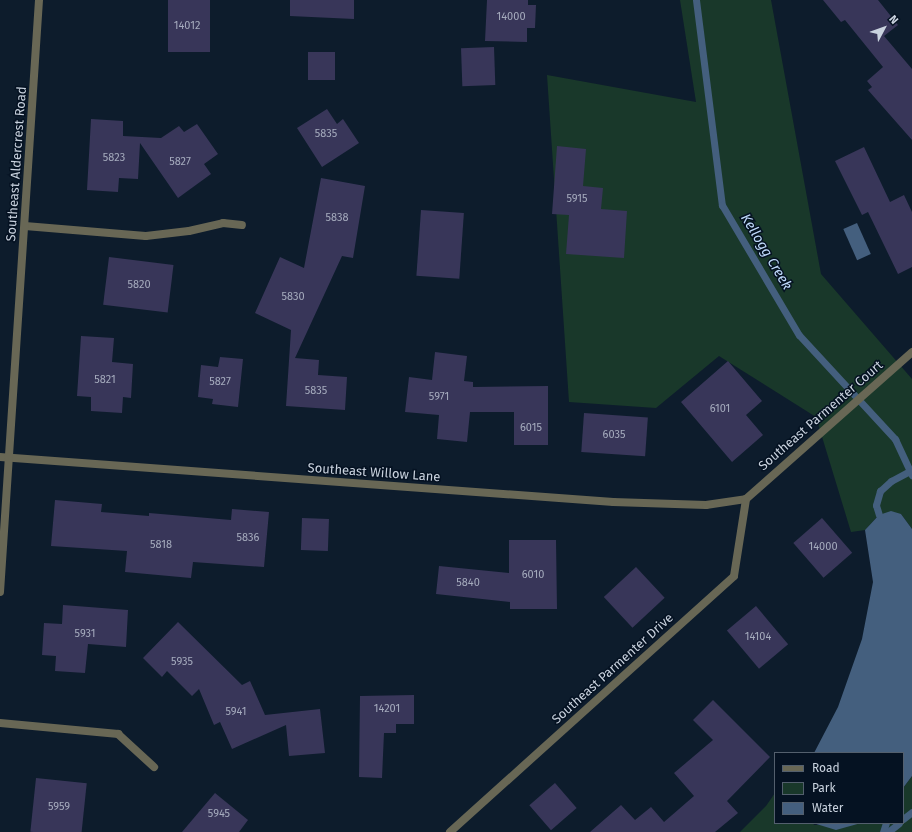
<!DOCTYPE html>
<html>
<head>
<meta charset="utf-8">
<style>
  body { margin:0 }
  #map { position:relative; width:912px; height:832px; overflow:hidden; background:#0d1c2c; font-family:"Fira Sans",sans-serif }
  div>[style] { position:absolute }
  .green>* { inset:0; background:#19382a }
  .water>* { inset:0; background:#445f7e; transform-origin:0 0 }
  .stream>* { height:7px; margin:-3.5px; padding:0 3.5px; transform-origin:3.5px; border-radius:3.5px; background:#445f7e }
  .building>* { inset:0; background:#383659; transform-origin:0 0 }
  .minor>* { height:8px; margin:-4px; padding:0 4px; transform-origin:4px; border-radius:4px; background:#686755 }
  .tertiary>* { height:8px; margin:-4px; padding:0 4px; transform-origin:4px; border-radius:4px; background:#686755 }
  span { translate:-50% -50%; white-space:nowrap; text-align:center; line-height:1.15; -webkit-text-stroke:3px #051222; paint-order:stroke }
  .number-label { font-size:11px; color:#a5abbd }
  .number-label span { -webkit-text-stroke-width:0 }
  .street-label { font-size:13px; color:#c9d2de }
  .water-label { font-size:14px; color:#c0dbfc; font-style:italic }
  .legend { position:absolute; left:774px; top:752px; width:130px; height:72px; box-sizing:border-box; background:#051222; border:1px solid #535f6d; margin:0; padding:5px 7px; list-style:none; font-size:12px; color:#c9d2de }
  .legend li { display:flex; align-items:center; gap:8px; height:20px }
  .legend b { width:20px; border:1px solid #535f6d }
  .north { position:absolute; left:864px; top:8px; width:40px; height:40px; -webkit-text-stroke:3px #051222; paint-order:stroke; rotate:49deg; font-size:11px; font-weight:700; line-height:16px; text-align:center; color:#c9d2de }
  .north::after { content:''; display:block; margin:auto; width:14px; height:18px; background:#c9d2de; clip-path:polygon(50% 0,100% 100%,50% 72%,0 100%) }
</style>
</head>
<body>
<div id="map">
  <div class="green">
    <i style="clip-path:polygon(680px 0,771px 0,821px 274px,912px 379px,912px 529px,901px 514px,879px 515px,865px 530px,851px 532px,816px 417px,719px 356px,656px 408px,569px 402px,547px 75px,696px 102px)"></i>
    <i style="clip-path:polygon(912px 776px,912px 832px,740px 832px,766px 806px,775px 793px,775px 823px,813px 823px,814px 825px,903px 823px,903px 788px)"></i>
  </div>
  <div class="water">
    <i style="left:857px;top:223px;width:34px;height:15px;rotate:66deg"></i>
    <i style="clip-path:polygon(891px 511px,901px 514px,912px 529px,912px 776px,903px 788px,903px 753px,814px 753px,838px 707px,862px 639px,873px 582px,865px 530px,879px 515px)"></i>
    <i style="clip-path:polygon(813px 823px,861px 823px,836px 830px)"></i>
  </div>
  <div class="stream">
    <i style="left:696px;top:0;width:207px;rotate:82.8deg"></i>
    <i style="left:722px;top:205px;width:151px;rotate:59.4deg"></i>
    <i style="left:799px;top:335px;width:142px;rotate:47.3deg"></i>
    <i style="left:895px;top:439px;width:40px;rotate:65deg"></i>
    <i style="left:879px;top:515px;width:10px;rotate:-107deg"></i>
    <i style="left:876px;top:505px;width:15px;rotate:-74deg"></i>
    <i style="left:880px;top:491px;width:15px;rotate:-42deg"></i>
    <i style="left:891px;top:481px;width:21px;rotate:-28deg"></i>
    <i style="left:903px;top:819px;width:11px;rotate:-38deg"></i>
    <i style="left:883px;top:832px;width:9px;rotate:-72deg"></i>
    <i style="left:888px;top:832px;width:14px;rotate:-39deg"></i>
  </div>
  <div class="building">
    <i style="left:168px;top:0;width:42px;height:52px"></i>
    <i style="clip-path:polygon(290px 0,354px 0,354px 19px,290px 16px)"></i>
    <i style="clip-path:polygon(487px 0,528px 0,528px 5px,536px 5px,535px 28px,527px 28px,527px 42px,485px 41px)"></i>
    <i style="clip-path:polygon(823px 0,878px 0,898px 25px,884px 36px,912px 69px,912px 140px,868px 90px,872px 87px,867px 81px,883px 67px,845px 20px,841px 22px)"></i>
    <i style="left:494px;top:47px;width:38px;height:33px;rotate:88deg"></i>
    <i style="left:308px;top:52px;width:27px;height:28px"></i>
    <i style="clip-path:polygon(327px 109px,337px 124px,343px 119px,359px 143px,322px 167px,297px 128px)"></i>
    <i style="clip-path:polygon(91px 119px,123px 121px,123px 136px,161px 138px,179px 126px,184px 132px,197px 124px,218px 154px,204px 164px,211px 174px,178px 198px,140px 143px,138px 179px,119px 178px,118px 192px,87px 190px)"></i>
    <i style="clip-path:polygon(557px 146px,586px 149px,583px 186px,603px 188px,601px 209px,627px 211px,624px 258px,566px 254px,569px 215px,552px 214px)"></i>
    <i style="clip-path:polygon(864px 147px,890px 202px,904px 195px,912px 212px,912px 267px,898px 274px,868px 212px,862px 215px,835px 161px)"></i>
    <i style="clip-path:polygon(321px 178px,365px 186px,353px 258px,342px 256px,295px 358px,319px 360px,318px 375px,347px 377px,345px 410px,286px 406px,291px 330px,255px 313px,280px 257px,304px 268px)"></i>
    <i style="left:421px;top:210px;width:43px;height:66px;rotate:4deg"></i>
    <i style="left:109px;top:257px;width:65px;height:48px;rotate:7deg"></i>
    <i style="clip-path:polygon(81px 336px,114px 338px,112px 362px,133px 364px,131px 398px,123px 397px,122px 413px,91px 411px,91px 397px,77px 396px)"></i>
    <i style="clip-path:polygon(435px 352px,467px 356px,464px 381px,473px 382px,473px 387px,548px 386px,548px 445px,514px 445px,514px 412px,470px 412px,467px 442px,437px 439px,439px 415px,405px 412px,409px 377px,432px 380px)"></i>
    <i style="clip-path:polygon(220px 357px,243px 359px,238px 407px,212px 404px,213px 399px,198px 397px,201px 365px,218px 367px)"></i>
    <i style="clip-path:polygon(728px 361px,762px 401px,746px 415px,763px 435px,732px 462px,681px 402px)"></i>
    <i style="left:584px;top:413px;width:64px;height:39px;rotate:4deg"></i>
    <i style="clip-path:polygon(55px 500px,102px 504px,101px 512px,149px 516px,149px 513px,231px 520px,232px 509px,269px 512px,264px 567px,193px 562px,191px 578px,125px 572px,127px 551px,51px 546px)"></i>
    <i style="left:302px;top:518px;width:27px;height:32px;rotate:2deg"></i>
    <i style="left:822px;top:518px;width:46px;height:38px;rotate:49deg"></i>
    <i style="clip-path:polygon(509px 540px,556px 540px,557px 609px,510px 609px,510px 602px,436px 594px,439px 566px,509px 573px)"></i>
    <i style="left:636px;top:567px;width:42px;height:44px;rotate:47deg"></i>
    <i style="clip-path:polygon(63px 605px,128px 610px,126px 647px,88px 644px,85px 673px,55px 671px,56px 656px,42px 655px,44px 623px,62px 624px)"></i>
    <i style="left:756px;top:606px;width:50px;height:38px;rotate:50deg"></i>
    <i style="clip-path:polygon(178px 622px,242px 685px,250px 681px,265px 715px,320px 709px,325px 753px,289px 756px,286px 725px,232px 749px,220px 722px,214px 725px,199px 689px,192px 696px,167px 671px,162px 677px,143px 658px)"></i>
    <i style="clip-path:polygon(414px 695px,414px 724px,396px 724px,396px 733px,384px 733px,382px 778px,359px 777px,360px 696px)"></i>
    <i style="clip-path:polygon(713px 700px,770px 757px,727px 801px,738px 813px,715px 832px,590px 832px,621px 805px,635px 820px,651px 807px,664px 822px,694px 796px,674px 773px,713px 740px,693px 720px)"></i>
    <i style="left:36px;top:778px;width:51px;height:54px;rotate:6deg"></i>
    <i style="left:555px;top:783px;width:33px;height:34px;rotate:49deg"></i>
    <i style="clip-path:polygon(215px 793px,248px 820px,239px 832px,182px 832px)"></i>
  </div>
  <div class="minor">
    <i style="left:25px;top:226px;width:121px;rotate:4.7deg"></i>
    <i style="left:146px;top:236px;width:43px;rotate:-6.6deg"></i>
    <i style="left:189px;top:231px;width:35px;rotate:-13deg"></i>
    <i style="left:223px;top:223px;width:19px;rotate:6deg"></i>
    <i style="left:0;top:457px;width:615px;rotate:4.2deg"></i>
    <i style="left:613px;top:502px;width:93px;rotate:1.8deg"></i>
    <i style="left:706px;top:505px;width:40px;rotate:-8.5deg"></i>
    <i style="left:746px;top:499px;width:222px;rotate:-41.5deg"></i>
    <i style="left:0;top:723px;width:119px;rotate:5.3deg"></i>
    <i style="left:118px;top:734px;width:49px;rotate:42.5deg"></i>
    <i style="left:450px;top:832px;width:382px;rotate:-42deg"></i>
    <i style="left:734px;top:576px;width:78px;rotate:-81.1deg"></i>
  </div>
  <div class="tertiary">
    <i style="left:0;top:592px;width:593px;rotate:-86.23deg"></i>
  </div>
  <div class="number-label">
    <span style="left:511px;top:17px">14000</span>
    <span style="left:187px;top:26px">14012</span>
    <span style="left:326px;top:134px">5835</span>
    <span style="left:114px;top:158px">5823</span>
    <span style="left:180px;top:162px">5827</span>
    <span style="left:577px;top:199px">5915</span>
    <span style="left:337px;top:218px">5838</span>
    <span style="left:139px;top:285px">5820</span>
    <span style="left:293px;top:297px">5830</span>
    <span style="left:105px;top:380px">5821</span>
    <span style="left:220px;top:382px">5827</span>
    <span style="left:316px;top:391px">5835</span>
    <span style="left:439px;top:397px">5971</span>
    <span style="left:720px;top:409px">6101</span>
    <span style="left:531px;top:428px">6015</span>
    <span style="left:614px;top:435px">6035</span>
    <span style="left:248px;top:538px">5836</span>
    <span style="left:161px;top:545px">5818</span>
    <span style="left:823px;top:547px">14000</span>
    <span style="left:533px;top:575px">6010</span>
    <span style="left:468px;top:583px">5840</span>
    <span style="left:85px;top:634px">5931</span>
    <span style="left:758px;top:637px">14104</span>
    <span style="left:182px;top:662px">5935</span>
    <span style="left:387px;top:709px">14201</span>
    <span style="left:236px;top:712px">5941</span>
    <span style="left:59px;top:807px">5959</span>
    <span style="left:219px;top:814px">5945</span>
  </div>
  <div class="street-label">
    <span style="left:17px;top:164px;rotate:-86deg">Southeast Aldercrest Road</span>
    <span style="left:821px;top:416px;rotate:-41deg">Southeast Parmenter Court</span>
    <span style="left:374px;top:473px;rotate:4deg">Southeast Willow Lane</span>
    <span style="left:613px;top:669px;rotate:-42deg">Southeast Parmenter Drive</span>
  </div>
  <div class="water-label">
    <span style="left:766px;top:252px;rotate:59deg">Kellogg Creek</span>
  </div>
  <ul class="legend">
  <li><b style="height:5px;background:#686755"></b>Road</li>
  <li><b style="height:11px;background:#19382a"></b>Park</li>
  <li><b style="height:11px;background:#445f7e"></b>Water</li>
  </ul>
  <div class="north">N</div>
</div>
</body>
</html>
